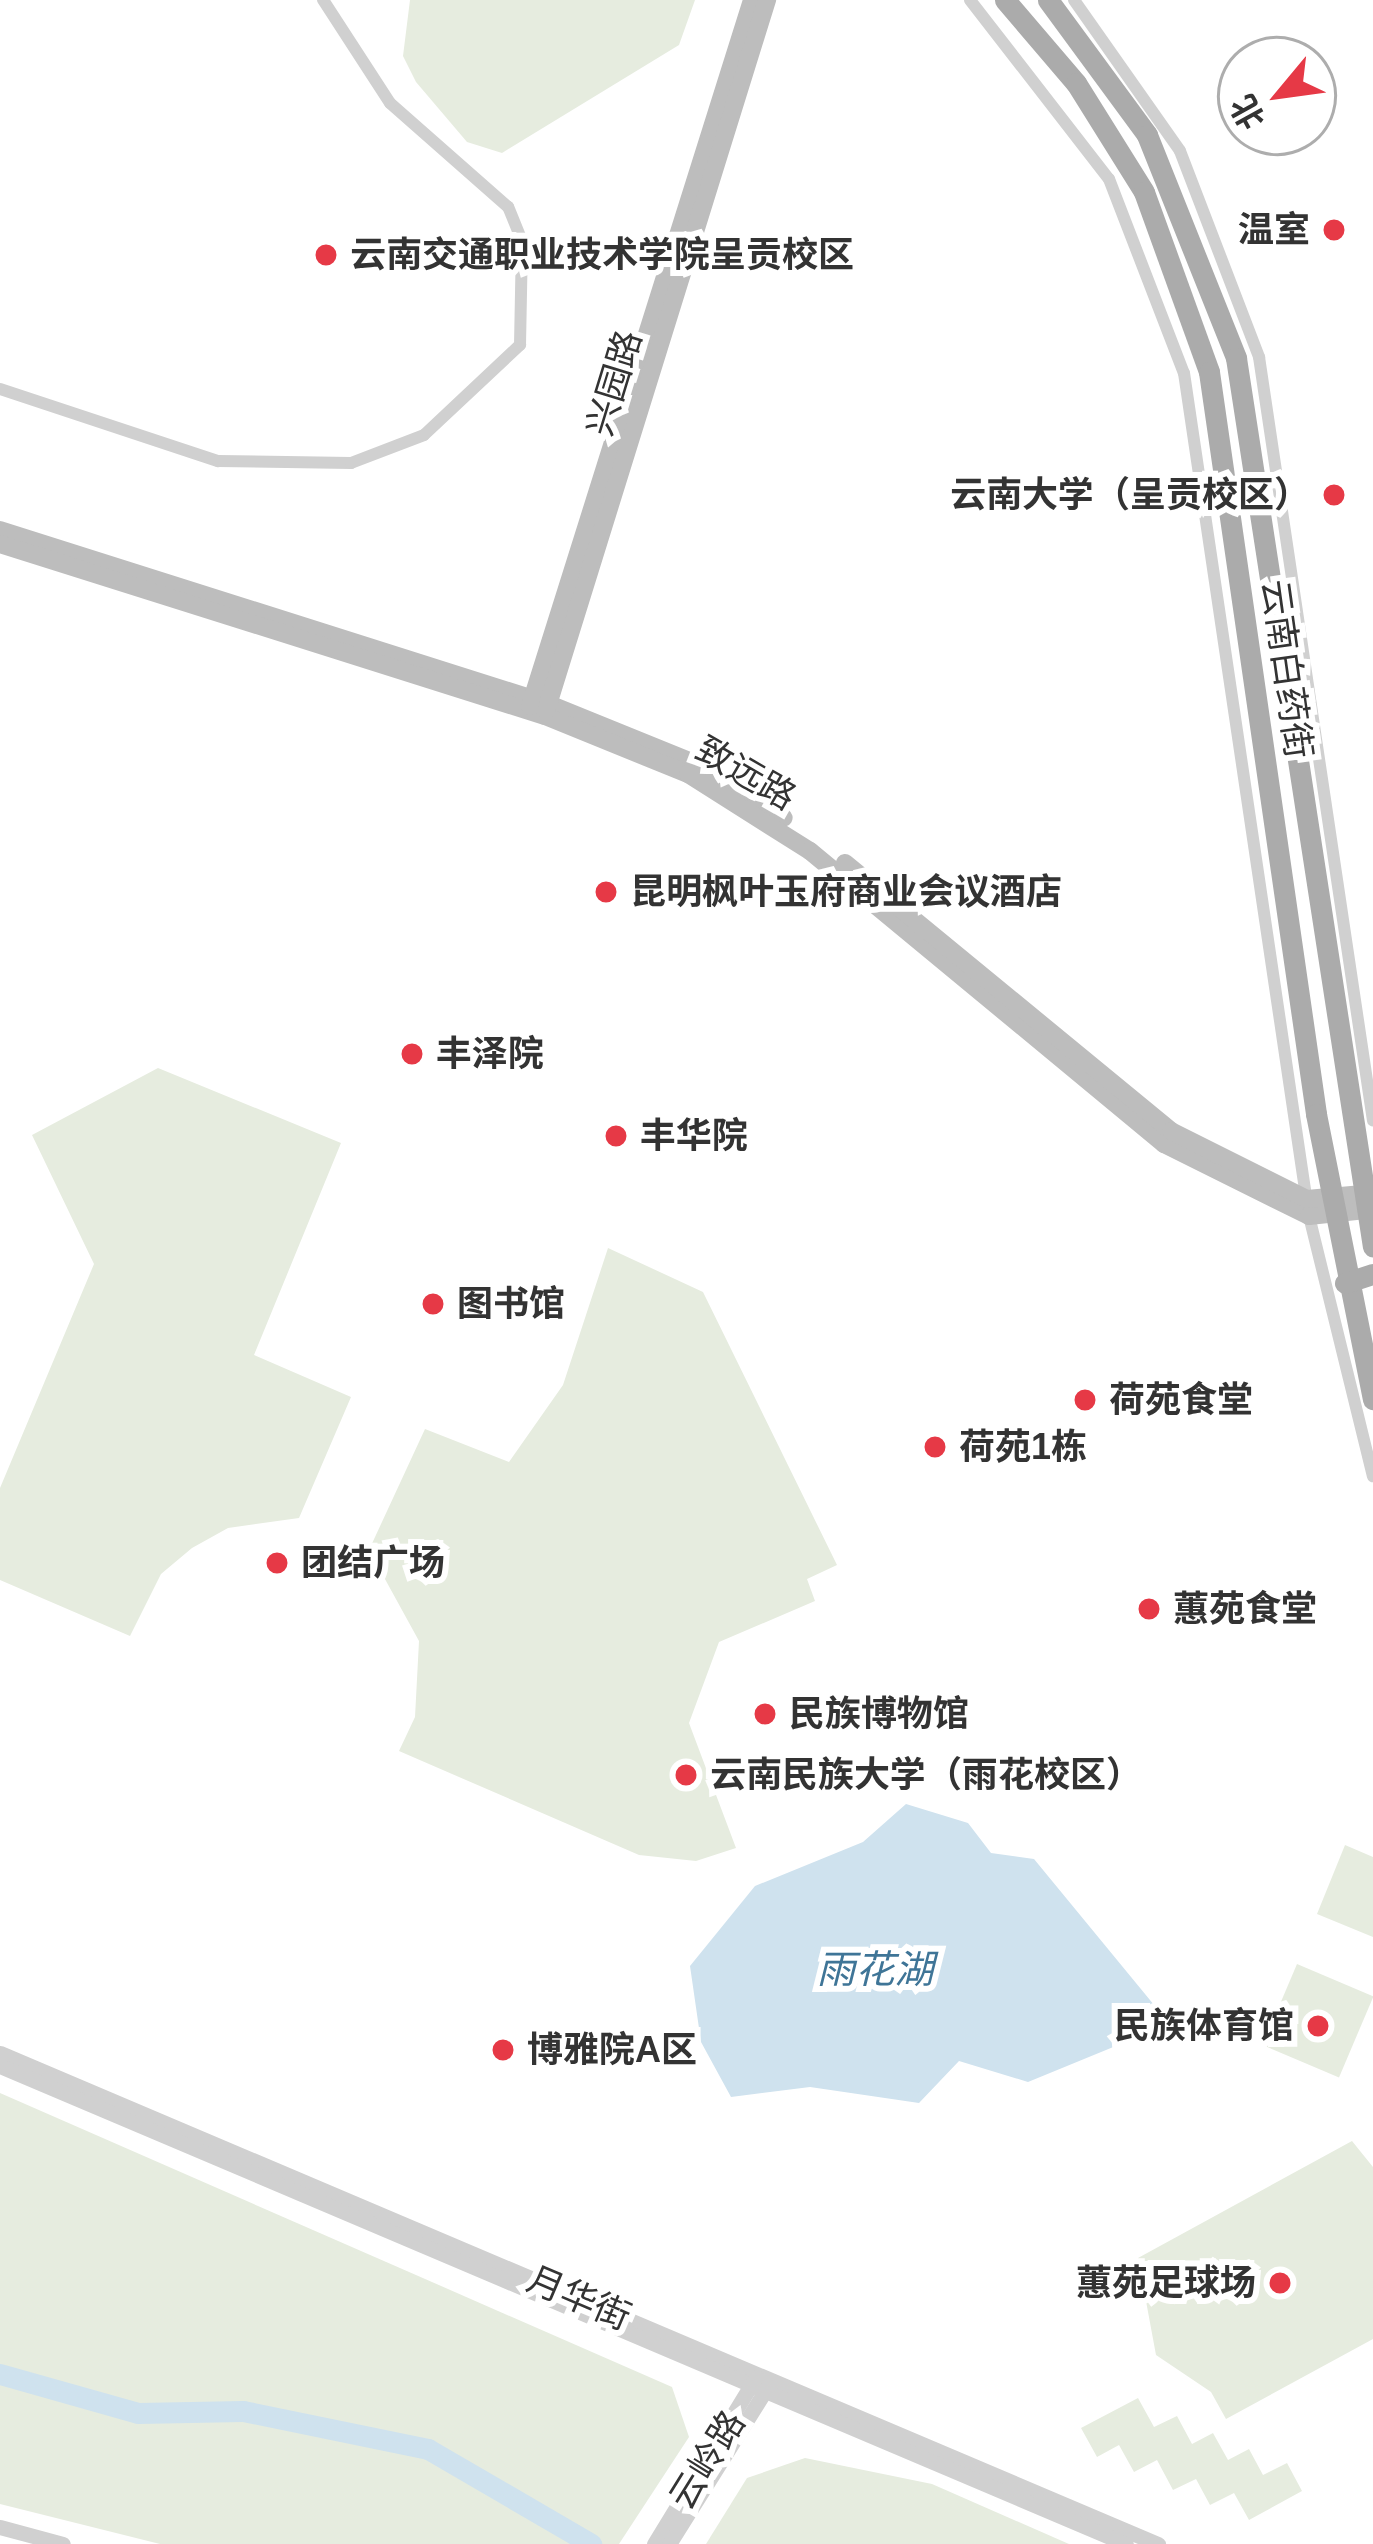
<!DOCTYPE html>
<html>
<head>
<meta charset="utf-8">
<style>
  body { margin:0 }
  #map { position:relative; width:1373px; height:2544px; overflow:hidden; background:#fff; font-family:Helvetica,"Noto Sans SC",sans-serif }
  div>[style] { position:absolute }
  .green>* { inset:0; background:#e6ecdf; transform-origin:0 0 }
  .water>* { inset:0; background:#cfe2ee }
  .river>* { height:21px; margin:-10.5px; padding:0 10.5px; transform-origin:10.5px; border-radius:10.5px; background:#cfe2ee }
  .minor>* { height:12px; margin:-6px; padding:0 6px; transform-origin:6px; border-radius:6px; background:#d0d0d0 }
  .tertiary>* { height:15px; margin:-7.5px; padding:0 7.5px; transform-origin:7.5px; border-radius:7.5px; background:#d0d0d0 }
  .secondary>* { height:18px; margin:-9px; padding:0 9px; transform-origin:9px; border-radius:9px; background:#bdbdbd }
  .primary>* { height:21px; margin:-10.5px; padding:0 10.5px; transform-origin:10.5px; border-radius:10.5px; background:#ababab }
  .dots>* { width:33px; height:33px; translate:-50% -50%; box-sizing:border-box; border:6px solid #fff; border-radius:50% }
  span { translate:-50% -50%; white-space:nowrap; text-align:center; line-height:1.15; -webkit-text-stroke:12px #fff; paint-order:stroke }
  .poi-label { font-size:36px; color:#333; font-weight:700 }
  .right { translate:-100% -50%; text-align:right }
  .left { translate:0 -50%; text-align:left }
  .street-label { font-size:36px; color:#333 }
  .water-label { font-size:39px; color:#3f7597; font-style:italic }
  .north { position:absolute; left:1217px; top:36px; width:120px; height:120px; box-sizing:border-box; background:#fff; border:3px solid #adadad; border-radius:50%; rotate:241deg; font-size:33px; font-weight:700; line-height:48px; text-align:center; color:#333 }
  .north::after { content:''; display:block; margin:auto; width:42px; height:54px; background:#e63946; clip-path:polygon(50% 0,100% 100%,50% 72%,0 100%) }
</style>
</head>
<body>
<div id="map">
  <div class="green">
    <i style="clip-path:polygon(410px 0,695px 0,679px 45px,502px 153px,467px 142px,416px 82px,403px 56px)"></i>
    <i style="clip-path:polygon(158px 1068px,341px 1143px,254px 1355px,351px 1397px,299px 1518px,228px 1528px,192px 1548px,161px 1574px,130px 1636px,0 1580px,0 1488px,94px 1264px,32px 1135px)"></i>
    <i style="clip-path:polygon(608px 1248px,703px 1292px,837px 1565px,807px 1579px,815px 1601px,719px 1642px,689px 1723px,736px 1848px,696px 1861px,639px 1855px,399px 1751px,415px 1717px,419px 1641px,369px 1550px,425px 1429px,509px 1462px,563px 1385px)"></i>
    <i style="clip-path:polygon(1345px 1845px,1373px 1857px,1373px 1937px,1317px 1914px)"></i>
    <i style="left:1297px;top:1964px;width:83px;height:88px;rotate:23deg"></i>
    <i style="clip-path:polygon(0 2093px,672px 2387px,689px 2437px,619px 2544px,160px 2544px,0 2504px)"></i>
    <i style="clip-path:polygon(1352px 2141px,1373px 2167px,1373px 2339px,1226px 2419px,1211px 2392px,1156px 2355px,1138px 2258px)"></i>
    <i style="clip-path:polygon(1138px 2398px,1154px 2427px,1177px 2416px,1192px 2444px,1213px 2433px,1228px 2460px,1249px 2449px,1263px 2475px,1287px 2463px,1302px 2491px,1249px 2520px,1234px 2493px,1210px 2505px,1196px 2479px,1173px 2490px,1157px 2460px,1134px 2472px,1119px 2445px,1097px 2457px,1081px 2428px)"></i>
    <i style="clip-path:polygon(805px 2458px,932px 2484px,1069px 2544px,706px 2544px,747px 2478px)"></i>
  </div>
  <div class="water">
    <i style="clip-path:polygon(906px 1804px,968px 1823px,991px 1853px,1034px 1859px,1159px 2011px,1145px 2034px,1028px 2082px,959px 2061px,919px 2103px,810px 2087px,731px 2097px,701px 2042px,690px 1966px,755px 1886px,863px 1842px)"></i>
  </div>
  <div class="river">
    <i style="left:0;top:2374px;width:143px;rotate:15.8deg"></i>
    <i style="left:138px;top:2413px;width:105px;rotate:-1.1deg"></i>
    <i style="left:243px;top:2411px;width:189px;rotate:11.6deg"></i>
    <i style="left:428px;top:2449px;width:189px;rotate:30.2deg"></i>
  </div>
  <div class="minor">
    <i style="left:970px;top:0;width:227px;rotate:52.2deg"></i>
    <i style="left:1109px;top:179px;width:208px;rotate:68.9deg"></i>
    <i style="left:1184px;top:373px;width:852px;rotate:81.57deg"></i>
    <i style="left:1309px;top:1216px;width:268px;rotate:76.2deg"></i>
    <i style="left:1074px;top:0;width:184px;rotate:54.9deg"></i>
    <i style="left:1180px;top:151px;width:221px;rotate:69deg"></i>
    <i style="left:1259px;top:357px;width:772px;rotate:81.51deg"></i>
    <i style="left:0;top:389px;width:230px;rotate:18.3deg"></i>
    <i style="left:218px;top:461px;width:133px;rotate:0.9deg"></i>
    <i style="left:351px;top:463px;width:78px;rotate:-21deg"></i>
    <i style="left:424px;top:435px;width:132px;rotate:-43.2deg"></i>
    <i style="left:520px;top:345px;width:104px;rotate:-88.9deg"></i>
    <i style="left:522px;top:241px;width:37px;rotate:-112deg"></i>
    <i style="left:508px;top:207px;width:157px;rotate:-138.6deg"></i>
    <i style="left:390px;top:103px;width:123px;rotate:-123deg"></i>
  </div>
  <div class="tertiary">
    <i style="left:0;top:2053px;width:1258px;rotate:22.98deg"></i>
    <i style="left:0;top:2066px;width:1223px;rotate:23deg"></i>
    <i style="left:0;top:2527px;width:65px;rotate:15.1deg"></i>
    <i style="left:654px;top:2544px;width:196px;rotate:-58.6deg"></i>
    <i style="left:669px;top:2544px;width:190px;rotate:-57.9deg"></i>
  </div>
  <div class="secondary">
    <i style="left:0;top:530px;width:576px;rotate:17.59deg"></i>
    <i style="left:549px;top:704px;width:157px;rotate:22.1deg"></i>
    <i style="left:694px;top:763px;width:105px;rotate:31.4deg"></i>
    <i style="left:0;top:544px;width:571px;rotate:17.52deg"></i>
    <i style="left:545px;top:716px;width:154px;rotate:22.1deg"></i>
    <i style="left:688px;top:774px;width:144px;rotate:32.3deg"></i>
    <i style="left:810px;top:851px;width:460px;rotate:39.6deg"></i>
    <i style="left:1164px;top:1144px;width:162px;rotate:26.4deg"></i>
    <i style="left:1309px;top:1216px;width:57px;rotate:-6deg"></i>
    <i style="left:530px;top:706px;width:740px;rotate:-72.54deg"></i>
    <i style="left:546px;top:711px;width:745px;rotate:-72.73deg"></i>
    <i style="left:845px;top:863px;width:422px;rotate:39.4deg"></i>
    <i style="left:1171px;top:1131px;width:152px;rotate:26.6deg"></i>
    <i style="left:1307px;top:1199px;width:56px;rotate:-5.1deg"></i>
  </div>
  <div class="primary">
    <i style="left:1005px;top:0;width:109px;rotate:49.5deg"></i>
    <i style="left:1076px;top:83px;width:128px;rotate:58deg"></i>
    <i style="left:1144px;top:192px;width:191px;rotate:70.1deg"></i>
    <i style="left:1209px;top:372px;width:750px;rotate:81.79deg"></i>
    <i style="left:1316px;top:1114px;width:291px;rotate:78.7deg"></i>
    <i style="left:1048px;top:0;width:167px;rotate:53.7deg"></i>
    <i style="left:1147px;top:135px;width:240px;rotate:68.2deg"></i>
    <i style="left:1236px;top:358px;width:899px;rotate:81.24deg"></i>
    <i style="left:1345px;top:1283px;width:29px;rotate:-18deg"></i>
  </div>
  <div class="dots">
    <i style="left:1334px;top:230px;background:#e63946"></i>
    <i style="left:326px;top:255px;background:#e63946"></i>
    <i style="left:1334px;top:495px;background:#e63946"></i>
    <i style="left:606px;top:892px;background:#e63946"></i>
    <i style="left:412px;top:1054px;background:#e63946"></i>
    <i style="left:616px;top:1136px;background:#e63946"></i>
    <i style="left:433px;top:1304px;background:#e63946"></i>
    <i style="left:1085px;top:1400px;background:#e63946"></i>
    <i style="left:935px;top:1447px;background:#e63946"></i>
    <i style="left:277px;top:1563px;background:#e63946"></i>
    <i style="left:1149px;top:1609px;background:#e63946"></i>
    <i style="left:765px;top:1714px;background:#e63946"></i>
    <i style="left:686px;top:1775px;background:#e63946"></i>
    <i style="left:1318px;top:2026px;background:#e63946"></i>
    <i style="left:503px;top:2050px;background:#e63946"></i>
    <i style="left:1280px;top:2283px;background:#e63946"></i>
  </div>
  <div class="poi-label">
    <span class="right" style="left:1310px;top:230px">温室</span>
    <span class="left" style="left:350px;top:255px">云南交通职业技术学院呈贡校区</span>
    <span class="right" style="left:1310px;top:495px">云南大学（呈贡校区）</span>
    <span class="left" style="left:630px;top:892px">昆明枫叶玉府商业会议酒店</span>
    <span class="left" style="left:436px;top:1054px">丰泽院</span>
    <span class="left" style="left:640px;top:1136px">丰华院</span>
    <span class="left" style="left:457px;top:1304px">图书馆</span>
    <span class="left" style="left:1109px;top:1400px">荷苑食堂</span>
    <span class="left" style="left:959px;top:1447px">荷苑1栋</span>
    <span class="left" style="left:301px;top:1563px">团结广场</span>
    <span class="left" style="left:1173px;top:1609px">蕙苑食堂</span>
    <span class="left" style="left:789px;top:1714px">民族博物馆</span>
    <span class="left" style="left:710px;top:1775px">云南民族大学（雨花校区）</span>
    <span class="right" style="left:1294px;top:2026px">民族体育馆</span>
    <span class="left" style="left:527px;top:2050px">博雅院A区</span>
    <span class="right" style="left:1256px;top:2283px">蕙苑足球场</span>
  </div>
  <div class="street-label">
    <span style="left:614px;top:383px;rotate:-73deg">兴园路</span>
    <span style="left:1287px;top:669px;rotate:82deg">云南白药街</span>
    <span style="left:746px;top:773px;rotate:30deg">致远路</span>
    <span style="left:579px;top:2298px;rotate:23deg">月华街</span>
    <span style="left:707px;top:2460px;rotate:-58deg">云岭路</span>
  </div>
  <div class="water-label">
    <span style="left:875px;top:1970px">雨花湖</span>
  </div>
  <div class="north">北</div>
</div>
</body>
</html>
